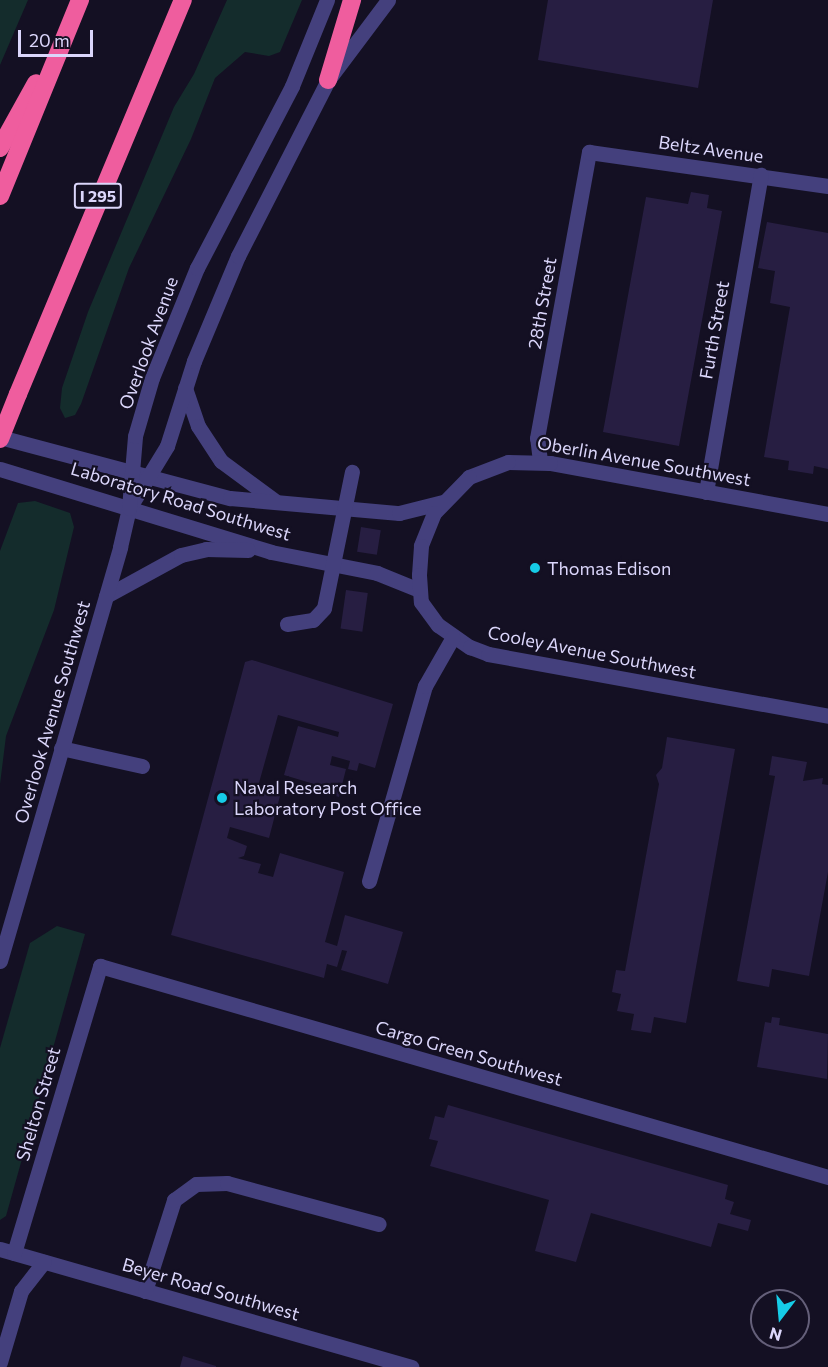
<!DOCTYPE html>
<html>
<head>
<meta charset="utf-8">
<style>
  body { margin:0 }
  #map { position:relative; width:828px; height:1367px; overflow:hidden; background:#141023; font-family:Commissioner,sans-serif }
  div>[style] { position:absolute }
  .green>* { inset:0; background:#142c2c }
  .building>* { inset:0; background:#271e42; transform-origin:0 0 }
  .minor>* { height:15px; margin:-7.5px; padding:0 7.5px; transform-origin:7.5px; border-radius:7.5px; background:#44407d }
  .highway>* { height:18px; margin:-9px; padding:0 9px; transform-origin:9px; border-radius:9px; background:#ef5d9e }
  .highway-bridge>* { height:18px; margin:-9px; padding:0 9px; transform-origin:9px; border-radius:9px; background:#ef5d9e }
  .dots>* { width:16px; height:16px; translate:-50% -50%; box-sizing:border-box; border:3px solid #141023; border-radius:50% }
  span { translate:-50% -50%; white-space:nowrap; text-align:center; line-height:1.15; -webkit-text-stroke:4.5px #141023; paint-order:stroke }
  .shield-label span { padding:2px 4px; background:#141023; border:2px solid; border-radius:4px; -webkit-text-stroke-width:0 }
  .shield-label { font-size:16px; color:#dbd6fb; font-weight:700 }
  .street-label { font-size:18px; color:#dbd6fb }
  .poi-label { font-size:18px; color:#dbd6fb }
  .left { translate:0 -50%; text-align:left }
  .north { position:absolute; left:750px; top:1289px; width:60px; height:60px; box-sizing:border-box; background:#141023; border:2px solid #645f79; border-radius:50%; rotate:196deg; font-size:16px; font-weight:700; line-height:24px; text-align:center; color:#dbd6fb }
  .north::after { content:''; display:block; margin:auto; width:21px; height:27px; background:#16cce7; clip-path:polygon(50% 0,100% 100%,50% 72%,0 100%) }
  .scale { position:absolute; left:18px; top:30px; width:75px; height:27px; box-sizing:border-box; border:3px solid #dbd6fb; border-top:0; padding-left:8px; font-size:18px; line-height:21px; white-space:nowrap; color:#dbd6fb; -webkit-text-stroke:4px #141023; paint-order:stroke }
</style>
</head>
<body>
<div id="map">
  <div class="green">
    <i style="clip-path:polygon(0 0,28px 0,0 65px)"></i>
    <i style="clip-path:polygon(227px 0,302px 0,280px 52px,269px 56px,245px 52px,215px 78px,191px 139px,129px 268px,81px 404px,75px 415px,65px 418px,60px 408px,62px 388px,88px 312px,174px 107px,194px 74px)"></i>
    <i style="clip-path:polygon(35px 501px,70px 513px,74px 527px,54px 610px,6px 736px,0 784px,0 551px,18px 503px)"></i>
    <i style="clip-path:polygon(57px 926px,85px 934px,6px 1216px,0 1220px,0 1048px,30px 943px)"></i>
  </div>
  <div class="building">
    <i style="clip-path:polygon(548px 0,713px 0,698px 88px,538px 60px)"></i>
    <i style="clip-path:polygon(691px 192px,709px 195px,707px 208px,722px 211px,679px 446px,603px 432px,646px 197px,688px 204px)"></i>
    <i style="clip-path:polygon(767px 222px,828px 233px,828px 469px,814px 466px,813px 474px,788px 470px,789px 461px,764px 457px,790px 307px,770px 303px,775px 271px,758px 268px)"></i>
    <i style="left:361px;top:527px;width:20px;height:25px;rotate:9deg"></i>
    <i style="left:346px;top:590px;width:22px;height:39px;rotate:8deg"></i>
    <i style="clip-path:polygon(252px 660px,393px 704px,375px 768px,359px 763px,357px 771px,348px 769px,350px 761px,332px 756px,330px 765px,346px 769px,339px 797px,322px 792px,324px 787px,284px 775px,298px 726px,338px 737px,339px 732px,278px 715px,257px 790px,280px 796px,269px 838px,230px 827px,227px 838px,247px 846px,244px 856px,238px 858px,261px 864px,258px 873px,273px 877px,280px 853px,344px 872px,325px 942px,337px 946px,345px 915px,403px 932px,388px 984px,341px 970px,347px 951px,342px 950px,337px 967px,327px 964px,324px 978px,171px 935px,241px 677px,245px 662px)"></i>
    <i style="clip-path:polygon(667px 737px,735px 749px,686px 1023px,654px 1017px,651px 1033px,631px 1030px,634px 1014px,617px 1011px,621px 994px,612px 992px,616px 970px,625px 971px,659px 784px,656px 775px,662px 768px)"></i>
    <i style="clip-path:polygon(772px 756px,807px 762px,803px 781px,823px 778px,822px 784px,828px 785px,828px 872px,809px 976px,772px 969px,769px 987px,737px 981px,775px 776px,769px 775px)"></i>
    <i style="clip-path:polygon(772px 1017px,780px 1018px,779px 1025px,828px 1034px,827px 1079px,757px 1067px,765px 1022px,771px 1023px)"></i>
    <i style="clip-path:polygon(448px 1105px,728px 1185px,725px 1199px,734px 1202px,730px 1214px,751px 1220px,748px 1231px,718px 1223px,711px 1247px,591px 1213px,576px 1262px,535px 1251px,549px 1200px,430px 1166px,438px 1141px,429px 1139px,435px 1116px,444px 1118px)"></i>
    <i style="clip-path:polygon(183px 1356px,216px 1366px,216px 1367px,180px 1367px)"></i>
  </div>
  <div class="minor">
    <i style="left:185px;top:388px;width:40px;rotate:71.1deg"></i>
    <i style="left:198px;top:426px;width:42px;rotate:56.7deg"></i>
    <i style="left:221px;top:461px;width:67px;rotate:36.5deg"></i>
    <i style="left:0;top:437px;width:238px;rotate:14.9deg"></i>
    <i style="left:230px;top:498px;width:170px;rotate:5.1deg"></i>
    <i style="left:399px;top:513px;width:45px;rotate:-14deg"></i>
    <i style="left:540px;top:461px;width:23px;rotate:-97deg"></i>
    <i style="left:537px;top:438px;width:291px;rotate:-79.7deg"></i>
    <i style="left:589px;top:152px;width:241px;rotate:8.1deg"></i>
    <i style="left:0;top:469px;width:283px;rotate:17deg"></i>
    <i style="left:271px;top:552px;width:108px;rotate:11.2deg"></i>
    <i style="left:377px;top:573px;width:45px;rotate:22deg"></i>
    <i style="left:706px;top:492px;width:322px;rotate:-80.2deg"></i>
    <i style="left:131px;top:505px;width:69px;rotate:-58.6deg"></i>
    <i style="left:167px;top:446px;width:89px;rotate:-72.4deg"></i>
    <i style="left:194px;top:361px;width:114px;rotate:-67.3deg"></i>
    <i style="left:238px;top:256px;width:198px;rotate:-62.9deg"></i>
    <i style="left:328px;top:80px;width:100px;rotate:-53.1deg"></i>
    <i style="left:828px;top:514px;width:283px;rotate:-169.6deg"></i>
    <i style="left:550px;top:463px;width:42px;rotate:-178.6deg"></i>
    <i style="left:508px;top:462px;width:42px;rotate:159deg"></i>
    <i style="left:469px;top:477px;width:50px;rotate:134.2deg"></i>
    <i style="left:434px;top:513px;width:35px;rotate:112deg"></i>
    <i style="left:421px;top:546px;width:29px;rotate:94deg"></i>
    <i style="left:419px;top:575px;width:27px;rotate:86deg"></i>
    <i style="left:421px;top:602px;width:29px;rotate:54deg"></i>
    <i style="left:438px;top:625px;width:39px;rotate:35deg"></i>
    <i style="left:470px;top:647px;width:19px;rotate:21deg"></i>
    <i style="left:488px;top:654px;width:346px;rotate:10.3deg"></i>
    <i style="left:106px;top:596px;width:85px;rotate:-28.7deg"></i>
    <i style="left:181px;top:555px;width:26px;rotate:-13deg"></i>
    <i style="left:206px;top:549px;width:42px;rotate:1.4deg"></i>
    <i style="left:287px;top:624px;width:26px;rotate:-9deg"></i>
    <i style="left:313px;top:620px;width:16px;rotate:-47deg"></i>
    <i style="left:324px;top:608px;width:139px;rotate:-78.4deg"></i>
    <i style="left:61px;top:748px;width:83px;rotate:12.5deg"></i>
    <i style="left:369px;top:881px;width:203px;rotate:-74deg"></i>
    <i style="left:425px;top:686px;width:56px;rotate:-60.3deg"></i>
    <i style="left:0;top:961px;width:431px;rotate:-73.8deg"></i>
    <i style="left:120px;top:547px;width:40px;rotate:-77deg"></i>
    <i style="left:129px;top:508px;width:72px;rotate:-85.2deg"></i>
    <i style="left:135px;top:436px;width:60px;rotate:-73.7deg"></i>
    <i style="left:152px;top:378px;width:119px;rotate:-67.8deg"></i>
    <i style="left:197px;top:268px;width:205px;rotate:-62.4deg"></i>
    <i style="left:292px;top:86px;width:93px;rotate:-67.9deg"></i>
    <i style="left:0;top:1249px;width:428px;rotate:16deg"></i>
    <i style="left:14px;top:1253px;width:300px;rotate:-73.3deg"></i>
    <i style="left:100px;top:966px;width:758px;rotate:16.16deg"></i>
    <i style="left:145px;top:1291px;width:96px;rotate:-72.3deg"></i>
    <i style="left:174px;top:1200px;width:27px;rotate:-36deg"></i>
    <i style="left:196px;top:1184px;width:31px;rotate:-2deg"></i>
    <i style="left:227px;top:1183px;width:157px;rotate:15.1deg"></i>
    <i style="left:0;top:1362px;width:74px;rotate:-73.5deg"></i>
    <i style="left:21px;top:1291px;width:37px;rotate:-52deg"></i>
  </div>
  <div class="highway">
    <i style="left:328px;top:80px;width:84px;rotate:-73.3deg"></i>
    <i style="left:0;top:148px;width:74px;rotate:-61deg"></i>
    <i style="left:0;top:196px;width:212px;rotate:-67.8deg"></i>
    <i style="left:18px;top:394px;width:427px;rotate:-67.3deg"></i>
  </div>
  <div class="highway-bridge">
    <i style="left:0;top:439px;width:48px;rotate:-68.2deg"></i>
  </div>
  <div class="dots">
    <i style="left:535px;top:568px;background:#16cce7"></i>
    <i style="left:222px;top:798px;background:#16cce7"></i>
  </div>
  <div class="shield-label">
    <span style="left:98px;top:196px">I 295</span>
  </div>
  <div class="street-label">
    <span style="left:711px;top:149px;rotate:8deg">Beltz Avenue</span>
    <span style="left:542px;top:303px;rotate:-80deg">28th Street</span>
    <span style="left:714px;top:330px;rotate:-80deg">Furth Street</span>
    <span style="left:148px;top:343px;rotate:-70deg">Overlook Avenue</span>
    <span style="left:644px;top:461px;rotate:10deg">Oberlin Avenue Southwest</span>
    <span style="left:181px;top:501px;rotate:17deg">Laboratory Road Southwest</span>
    <span style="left:592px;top:652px;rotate:11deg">Cooley Avenue Southwest</span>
    <span style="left:52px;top:712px;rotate:-74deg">Overlook Avenue Southwest</span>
    <span style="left:469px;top:1053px;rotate:16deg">Cargo Green Southwest</span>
    <span style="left:38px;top:1104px;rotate:-74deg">Shelton Street</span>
    <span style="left:211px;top:1289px;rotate:16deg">Beyer Road Southwest</span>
  </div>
  <div class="poi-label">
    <span class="left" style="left:547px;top:568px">Thomas Edison</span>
    <span class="left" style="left:234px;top:798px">Naval Research<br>Laboratory Post Office</span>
  </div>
  <div class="north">N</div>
  <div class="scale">20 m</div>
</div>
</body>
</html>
